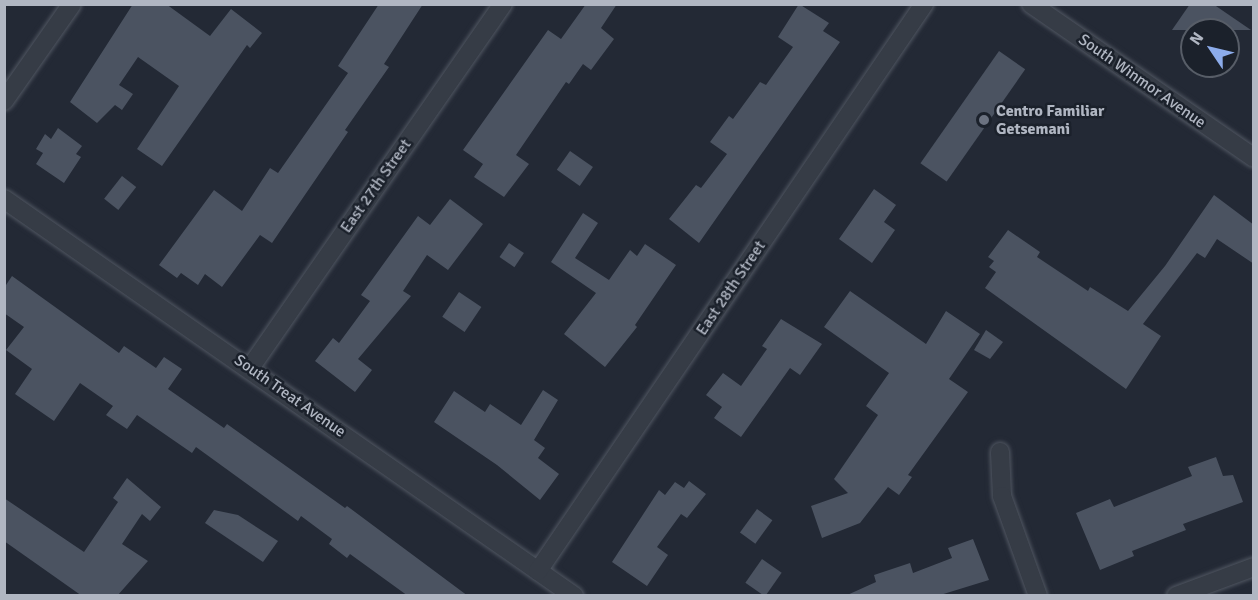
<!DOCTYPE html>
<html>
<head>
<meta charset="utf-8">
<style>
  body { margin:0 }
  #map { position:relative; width:1258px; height:600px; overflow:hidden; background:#232935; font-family:Signika,sans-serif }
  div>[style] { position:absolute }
  .building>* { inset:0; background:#4b5361; transform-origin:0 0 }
  .roads { filter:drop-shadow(0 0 2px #505661) drop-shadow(0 0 2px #505661) }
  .minor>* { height:18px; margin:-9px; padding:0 9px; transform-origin:9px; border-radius:9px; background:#363c46 }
  .dots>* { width:16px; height:16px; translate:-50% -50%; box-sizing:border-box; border:3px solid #1b212b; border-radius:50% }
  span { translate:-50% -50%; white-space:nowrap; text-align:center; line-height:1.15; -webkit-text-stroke:5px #1b212b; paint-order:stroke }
  .street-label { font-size:16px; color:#b0b6c2 }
  .poi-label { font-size:16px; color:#b0b6c2; font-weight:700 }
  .left { translate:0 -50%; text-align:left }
  .frame { position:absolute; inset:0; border:6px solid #b0b6c2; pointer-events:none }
  .north { position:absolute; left:1180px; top:18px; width:60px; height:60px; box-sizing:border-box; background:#1b212b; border:2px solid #575d67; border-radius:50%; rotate:305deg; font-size:16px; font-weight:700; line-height:24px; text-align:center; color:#b0b6c2 }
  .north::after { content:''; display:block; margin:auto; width:21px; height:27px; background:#8caceb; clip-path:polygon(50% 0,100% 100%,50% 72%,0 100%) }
</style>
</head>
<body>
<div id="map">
  <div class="building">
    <i style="clip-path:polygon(133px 4px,166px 4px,210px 36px,231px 9px,262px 33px,250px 48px,247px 45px,162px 166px,137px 149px,179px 86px,138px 57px,119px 85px,133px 94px,122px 110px,115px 105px,97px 123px,70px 102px)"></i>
    <i style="clip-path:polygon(379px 4px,423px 4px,384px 64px,389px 67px,345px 130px,348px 132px,272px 243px,260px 235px,222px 287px,205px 274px,198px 285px,181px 273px,177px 278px,159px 265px,214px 190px,242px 211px,270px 168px,278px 173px,348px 73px,338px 66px)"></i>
    <i style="clip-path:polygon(586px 4px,617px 4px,601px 28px,614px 39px,591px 70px,583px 64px,569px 84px,566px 82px,516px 155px,529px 164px,504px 197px,474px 177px,483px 164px,463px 150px,548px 30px,561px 39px)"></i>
    <i style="clip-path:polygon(799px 4px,829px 23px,823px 31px,840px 42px,699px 243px,669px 219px,696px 185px,701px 188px,727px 154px,710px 142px,729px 116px,733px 119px,760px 82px,766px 85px,793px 47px,778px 37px)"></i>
    <i style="clip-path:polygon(1190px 4px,1213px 4px,1251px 30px,1172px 30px)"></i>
    <i style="left:999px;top:51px;width:32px;height:137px;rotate:35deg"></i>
    <i style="clip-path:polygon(58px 128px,82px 146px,76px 154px,81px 157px,64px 183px,36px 164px,43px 153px,36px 149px,45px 134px,51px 139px)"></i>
    <i style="left:570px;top:151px;width:28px;height:23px;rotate:35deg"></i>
    <i style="left:122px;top:176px;width:18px;height:29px;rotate:38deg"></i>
    <i style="clip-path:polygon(874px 189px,896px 205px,884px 222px,895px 230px,872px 263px,839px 239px)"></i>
    <i style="clip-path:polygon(1214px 195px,1254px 225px,1254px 264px,1217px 239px,1205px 258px,1197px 253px,1143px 324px,1161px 336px,1126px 389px,985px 288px,996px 272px,989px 267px,994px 261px,988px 257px,1008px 230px,1040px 252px,1037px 257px,1088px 291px,1090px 287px,1128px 311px,1165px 266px)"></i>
    <i style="clip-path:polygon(450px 199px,483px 224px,448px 270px,427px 255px,403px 291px,411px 296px,358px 359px,372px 370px,355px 392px,315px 361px,333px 338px,339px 343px,370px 301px,361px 295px,418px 216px,430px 225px)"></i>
    <i style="clip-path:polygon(583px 213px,598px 223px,575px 258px,609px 280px,630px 250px,637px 256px,645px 244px,676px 265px,635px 325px,637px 327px,605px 367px,564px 334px,596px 293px,551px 262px)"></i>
    <i style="left:509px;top:243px;width:18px;height:17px;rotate:34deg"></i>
    <i style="clip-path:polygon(12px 276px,119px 353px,124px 346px,156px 368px,164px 357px,182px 369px,168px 389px,224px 428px,227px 424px,345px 508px,347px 506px,468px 596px,408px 596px,350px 554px,347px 558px,329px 544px,332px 539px,301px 516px,298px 521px,196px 447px,192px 453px,137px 415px,127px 429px,106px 415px,113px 406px,80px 383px,54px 421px,15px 394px,32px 369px,6px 350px,24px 327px,4px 313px,4px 288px)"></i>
    <i style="clip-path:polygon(850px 291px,926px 344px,946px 311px,980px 334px,949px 379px,968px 392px,908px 475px,912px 477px,899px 495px,888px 487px,860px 523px,822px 538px,811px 506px,848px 493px,834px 479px,878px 415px,866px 406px,889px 373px,824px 327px)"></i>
    <i style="left:459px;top:292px;width:27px;height:30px;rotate:34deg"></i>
    <i style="clip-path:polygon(781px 319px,822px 344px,800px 375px,790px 368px,741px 437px,714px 418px,722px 407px,706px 395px,723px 373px,741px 386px,767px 349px,762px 346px)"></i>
    <i style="clip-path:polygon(986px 330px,1003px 342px,990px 359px,974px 350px)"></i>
    <i style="clip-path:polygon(543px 390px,558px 400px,534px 440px,545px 448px,538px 458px,559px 474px,540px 500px,497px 465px,434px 422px,454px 391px,485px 412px,490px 404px,521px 425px)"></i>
    <i style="clip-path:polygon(1216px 457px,1223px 476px,1233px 475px,1243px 502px,1183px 524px,1186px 530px,1132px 551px,1134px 556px,1100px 570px,1076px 513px,1110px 499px,1114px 507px,1192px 476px,1188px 467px)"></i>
    <i style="clip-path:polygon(127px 478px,161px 507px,150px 521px,142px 514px,122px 544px,148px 561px,117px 596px,82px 596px,4px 541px,4px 498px,84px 552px,118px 502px,113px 498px)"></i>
    <i style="clip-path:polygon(689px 481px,706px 494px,687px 518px,681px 514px,657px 547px,668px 555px,647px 586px,612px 562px,659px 490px,665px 495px,675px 482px,684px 488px)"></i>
    <i style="left:757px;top:509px;width:19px;height:29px;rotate:36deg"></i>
    <i style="clip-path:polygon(214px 510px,238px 515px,278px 541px,263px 562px,205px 523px)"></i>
    <i style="clip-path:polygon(973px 539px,989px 580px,937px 596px,845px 596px,876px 582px,874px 575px,910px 563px,913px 573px,952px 558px,948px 548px)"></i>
    <i style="left:762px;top:559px;width:24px;height:29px;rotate:35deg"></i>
  </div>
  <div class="roads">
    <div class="minor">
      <i style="left:1031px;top:4px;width:271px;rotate:34.6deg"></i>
      <i style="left:4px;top:101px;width:118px;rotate:-55deg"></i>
      <i style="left:4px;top:199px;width:695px;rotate:34.86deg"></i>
      <i style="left:250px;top:368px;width:443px;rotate:-55.2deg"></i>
      <i style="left:1000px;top:452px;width:44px;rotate:87.4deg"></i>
      <i style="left:1002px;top:496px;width:106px;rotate:70.2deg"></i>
      <i style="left:538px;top:571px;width:686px;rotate:-55.75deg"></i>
      <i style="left:1176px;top:596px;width:83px;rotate:-20.4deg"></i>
    </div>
  </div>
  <div class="dots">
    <i style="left:984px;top:120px;background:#6b7280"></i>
  </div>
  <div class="street-label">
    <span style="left:1142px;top:81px;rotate:35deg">South Winmor Avenue</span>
    <span style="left:376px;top:186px;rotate:-55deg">East 27th Street</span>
    <span style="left:731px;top:288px;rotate:-56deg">East 28th Street</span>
    <span style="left:290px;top:396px;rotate:35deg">South Treat Avenue</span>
  </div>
  <div class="poi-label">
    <span class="left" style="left:996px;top:120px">Centro Familiar<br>Getsemani</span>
  </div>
  <div class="frame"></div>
  <div class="north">N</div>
</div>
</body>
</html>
